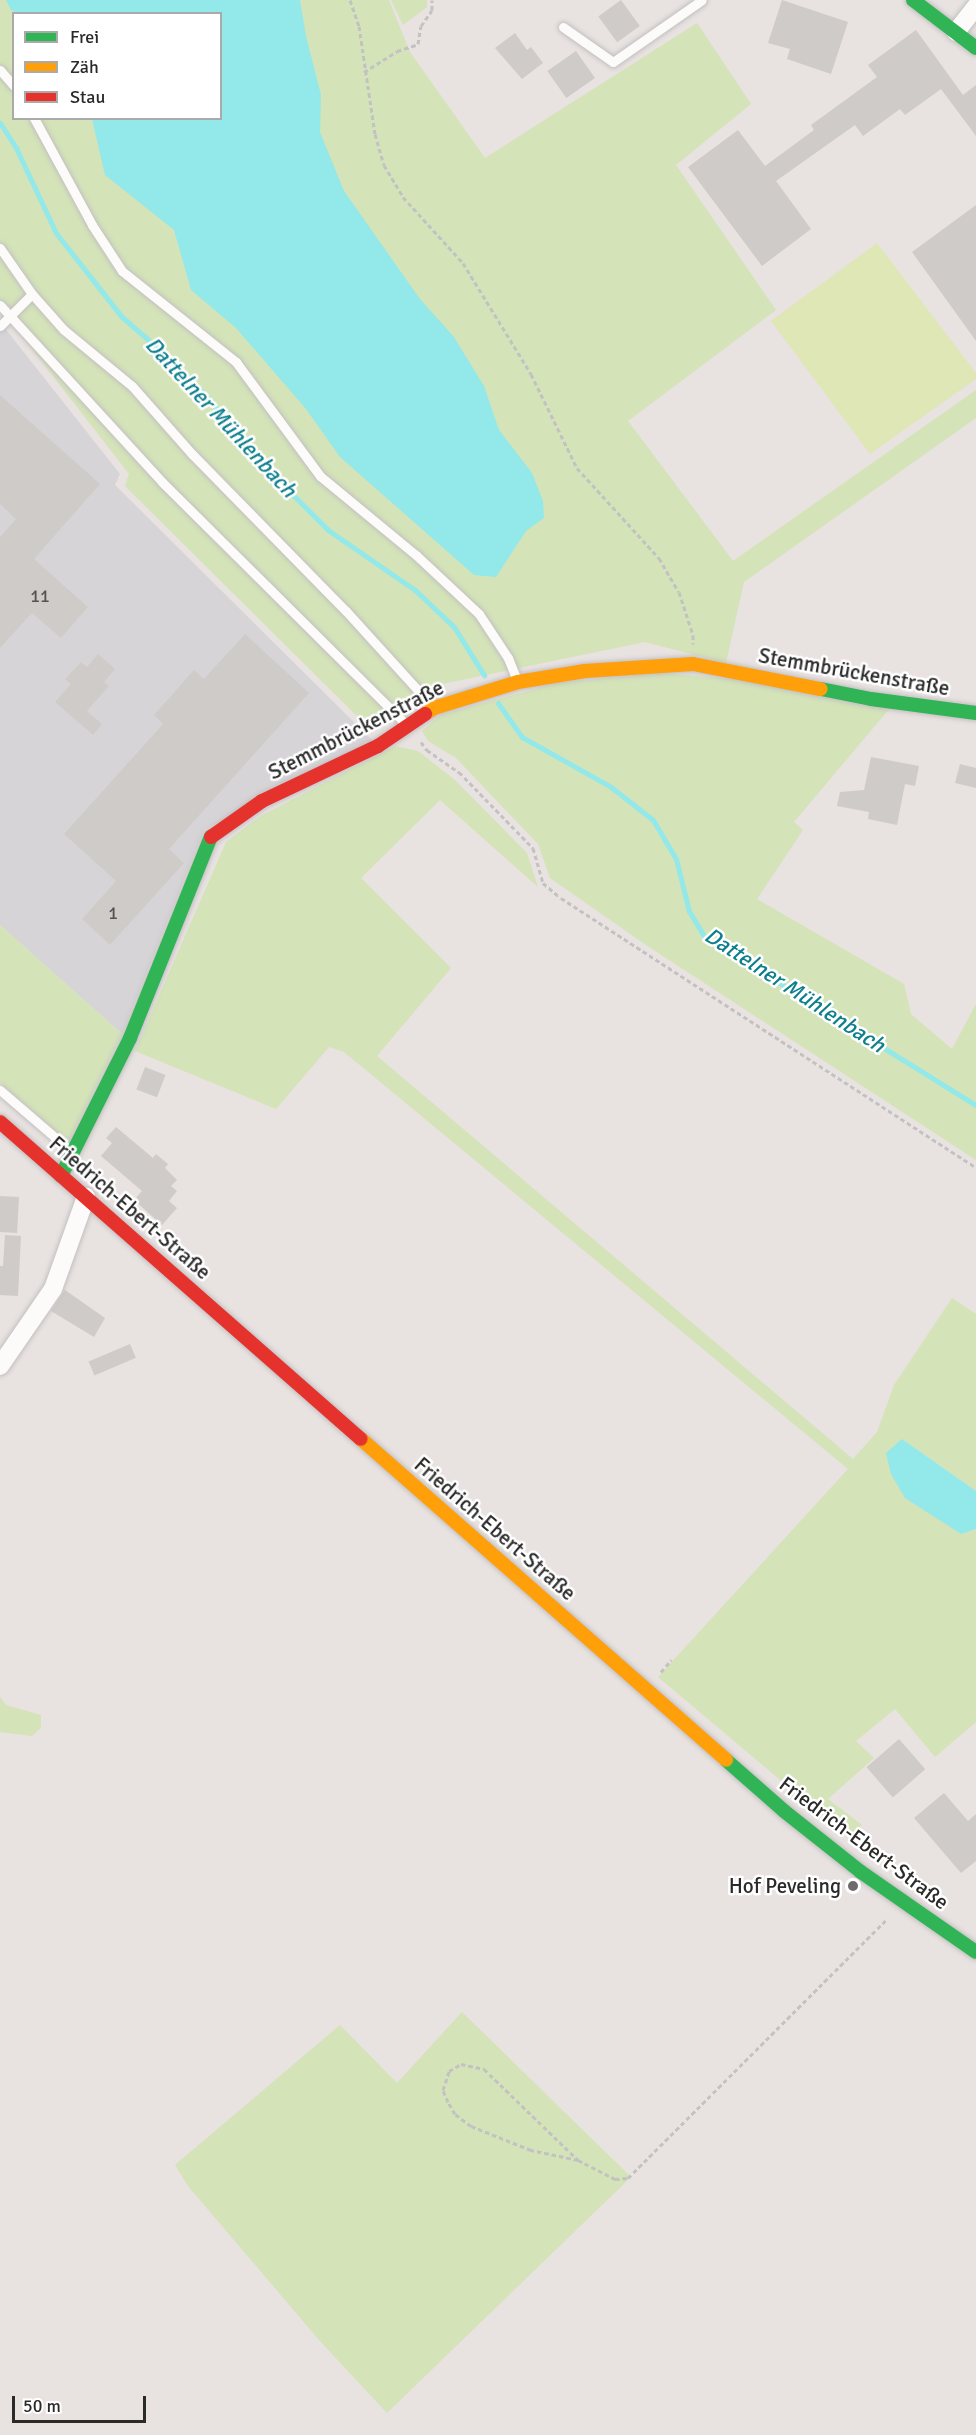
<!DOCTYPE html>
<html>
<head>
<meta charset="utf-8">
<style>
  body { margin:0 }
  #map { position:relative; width:976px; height:2435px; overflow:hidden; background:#e8e2e0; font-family:Signika,sans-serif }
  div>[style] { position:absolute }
  .industrial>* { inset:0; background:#d7d4d7 }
  .green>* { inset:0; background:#d4e3b8 }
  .pitch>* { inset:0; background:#e0e7b6 }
  .water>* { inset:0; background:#93e8ea }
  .stream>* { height:5px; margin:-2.5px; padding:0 2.5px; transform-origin:2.5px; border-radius:2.5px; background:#93e8ea }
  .building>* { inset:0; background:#cfcbc9; transform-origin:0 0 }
  .path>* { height:3px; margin-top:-1.5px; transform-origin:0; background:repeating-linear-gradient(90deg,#c3c2c2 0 4.5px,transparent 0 7.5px) }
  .roads { filter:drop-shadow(0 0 2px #c2c0c1) drop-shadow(0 0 2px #c2c0c1) }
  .lane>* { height:9px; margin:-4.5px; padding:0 4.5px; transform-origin:4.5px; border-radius:4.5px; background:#fcfbfa }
  .street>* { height:18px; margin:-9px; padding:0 9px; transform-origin:9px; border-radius:9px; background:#fcfbfa }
  .fast>* { height:14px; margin:-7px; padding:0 7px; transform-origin:7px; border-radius:7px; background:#30b455 }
  .slow>* { height:14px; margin:-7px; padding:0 7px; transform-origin:7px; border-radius:7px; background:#ff9f0a }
  .jam>* { height:14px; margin:-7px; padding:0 7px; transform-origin:7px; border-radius:7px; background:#e5322d }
  .dots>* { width:16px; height:16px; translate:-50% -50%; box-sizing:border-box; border:3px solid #fff; border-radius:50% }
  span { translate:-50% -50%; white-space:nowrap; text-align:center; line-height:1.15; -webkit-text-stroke:5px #fff; paint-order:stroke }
  .number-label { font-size:18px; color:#545352 }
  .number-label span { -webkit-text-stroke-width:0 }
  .street-label { font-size:21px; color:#2a2a2a }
  .poi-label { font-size:21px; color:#2a2a2a }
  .right { translate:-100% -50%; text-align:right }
  .water-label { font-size:22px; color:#0d7f8d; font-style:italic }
  .legend { position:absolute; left:12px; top:12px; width:210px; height:108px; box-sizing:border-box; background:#fff; border:2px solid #aaa; margin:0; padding:8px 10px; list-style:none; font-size:18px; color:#2a2a2a }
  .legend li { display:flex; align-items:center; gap:12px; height:30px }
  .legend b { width:30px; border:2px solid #aaa }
  .scale { position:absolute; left:12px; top:2396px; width:134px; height:27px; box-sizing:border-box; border:3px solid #2a2a2a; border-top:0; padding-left:8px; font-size:18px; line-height:21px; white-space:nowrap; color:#2a2a2a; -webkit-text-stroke:4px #fff; paint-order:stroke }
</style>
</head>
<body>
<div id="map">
  <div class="industrial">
    <i style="clip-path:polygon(0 322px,120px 474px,115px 485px,378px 746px,204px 829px,122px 1034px,0 925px)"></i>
  </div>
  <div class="green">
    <i style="clip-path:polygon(evenodd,0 0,389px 0,410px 52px,485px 158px,697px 23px,751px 104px,676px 165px,776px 310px,628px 421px,733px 561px,976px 390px,976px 418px,744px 582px,726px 663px,645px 642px,442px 684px,366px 725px,125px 486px,129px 474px,0 308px,0 0,14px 14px,220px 14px,220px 118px,14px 118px,14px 14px)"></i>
    <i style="clip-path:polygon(391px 0,427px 0,427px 7px,403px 25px)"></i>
    <i style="clip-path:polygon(661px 673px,733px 679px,890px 708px,794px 822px,803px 830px,757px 899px,904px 984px,911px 1014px,952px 1049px,976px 1004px,976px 1160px,646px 945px,550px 878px,538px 844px,456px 758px,428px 741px,422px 731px,440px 715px,557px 683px)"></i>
    <i style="clip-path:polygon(395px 746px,418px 751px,455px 780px,527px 853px,538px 887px,440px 800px,361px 878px,451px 968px,377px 1056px,853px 1459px,877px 1432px,894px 1385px,952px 1298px,976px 1314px,976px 1491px,902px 1439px,961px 1534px,976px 1529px,976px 1722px,935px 1757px,895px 1709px,856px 1741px,874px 1758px,828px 1799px,862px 1825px,848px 1837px,658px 1677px,848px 1469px,344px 1052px,329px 1047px,276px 1109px,135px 1051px,226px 842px,259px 817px)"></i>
    <i style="clip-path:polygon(0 925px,122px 1034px,68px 1142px,0 1083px)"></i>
    <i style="clip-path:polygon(0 1697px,6px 1705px,41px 1715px,41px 1728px,32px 1736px,0 1732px)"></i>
    <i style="clip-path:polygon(462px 2012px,631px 2177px,387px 2413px,319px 2340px,188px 2186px,175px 2165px,340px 2025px,397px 2083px)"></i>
  </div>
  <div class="pitch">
    <i style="clip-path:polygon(877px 243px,976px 373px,976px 379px,870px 454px,771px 321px)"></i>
  </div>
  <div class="water">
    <i style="clip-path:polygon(6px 0,300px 0,306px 36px,321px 95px,320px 132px,344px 191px,420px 299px,454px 337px,484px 386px,499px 430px,532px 473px,543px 501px,544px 518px,526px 531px,496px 577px,474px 575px,340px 457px,306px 409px,236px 328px,191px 290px,174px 230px,105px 175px,92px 119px,220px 118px,220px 14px,18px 13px,11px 10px)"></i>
    <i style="clip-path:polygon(902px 1439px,976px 1491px,976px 1529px,961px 1534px,905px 1498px,891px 1474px,886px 1453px)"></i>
  </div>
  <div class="stream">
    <i style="left:0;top:123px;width:30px;rotate:57deg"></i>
    <i style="left:16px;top:148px;width:94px;rotate:64.8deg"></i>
    <i style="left:56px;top:233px;width:105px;rotate:51.9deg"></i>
    <i style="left:121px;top:316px;width:64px;rotate:41.2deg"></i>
    <i style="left:169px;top:358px;width:59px;rotate:45.7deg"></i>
    <i style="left:210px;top:400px;width:73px;rotate:51.7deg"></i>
    <i style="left:255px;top:457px;width:103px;rotate:45deg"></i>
    <i style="left:328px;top:530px;width:106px;rotate:34.6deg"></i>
    <i style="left:415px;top:590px;width:54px;rotate:43.5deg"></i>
    <i style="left:454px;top:627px;width:57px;rotate:58deg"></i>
    <i style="left:498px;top:703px;width:42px;rotate:54.8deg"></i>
    <i style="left:522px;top:737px;width:102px;rotate:29.3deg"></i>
    <i style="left:611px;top:787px;width:53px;rotate:38.2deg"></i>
    <i style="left:653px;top:820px;width:45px;rotate:59.5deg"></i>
    <i style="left:676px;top:859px;width:54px;rotate:76deg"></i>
    <i style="left:689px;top:911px;width:29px;rotate:59deg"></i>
    <i style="left:704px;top:936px;width:320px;rotate:31.9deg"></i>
  </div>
  <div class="building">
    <i style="left:621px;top:0;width:32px;height:28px;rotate:54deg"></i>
    <i style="clip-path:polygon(782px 0,848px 22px,831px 74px,787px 59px,790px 49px,768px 43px)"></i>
    <i style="clip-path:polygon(916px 30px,963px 95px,976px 85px,976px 136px,941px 89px,905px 115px,900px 109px,863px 136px,855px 125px,776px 181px,811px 229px,762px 266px,688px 167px,738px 130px,765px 166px,814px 130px,811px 125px,877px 77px,868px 65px)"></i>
    <i style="clip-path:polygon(515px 33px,527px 50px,531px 47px,543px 63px,522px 79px,495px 48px)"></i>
    <i style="left:576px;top:51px;width:33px;height:35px;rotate:55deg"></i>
    <i style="clip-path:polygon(976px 205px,976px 341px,912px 252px)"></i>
    <i style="clip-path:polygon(0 395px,100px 484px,34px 559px,88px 607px,61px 638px,32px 613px,0 648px,0 537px,16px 519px,0 504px)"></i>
    <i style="clip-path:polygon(245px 634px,309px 693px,169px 849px,184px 863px,110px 945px,82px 919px,116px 881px,64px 834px,163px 724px,154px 715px,194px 670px,204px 679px)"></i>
    <i style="clip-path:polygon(98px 654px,115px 669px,104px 682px,109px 686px,87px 711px,102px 724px,93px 735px,55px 702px,71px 684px,65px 679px,81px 662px,87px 667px)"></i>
    <i style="clip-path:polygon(871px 757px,919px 766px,915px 786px,905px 784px,897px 825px,868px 819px,869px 812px,837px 806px,840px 792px,864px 790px)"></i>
    <i style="clip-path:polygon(960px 764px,976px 768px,976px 788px,955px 783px)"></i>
    <i style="left:145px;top:1067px;width:22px;height:24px;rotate:21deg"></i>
    <i style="clip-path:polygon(116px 1127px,153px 1158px,156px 1154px,168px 1164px,165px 1168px,177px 1180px,171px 1186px,177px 1191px,169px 1201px,177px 1208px,162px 1225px,134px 1200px,142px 1191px,101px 1156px,112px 1143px,106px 1138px)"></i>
    <i style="left:0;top:1196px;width:19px;height:36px;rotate:3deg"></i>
    <i style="clip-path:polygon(5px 1235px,21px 1236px,18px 1296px,0 1295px,0 1266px,3px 1266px)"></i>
    <i style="clip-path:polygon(65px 1290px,105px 1318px,94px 1337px,51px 1311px)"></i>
    <i style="left:130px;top:1344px;width:15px;height:45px;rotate:67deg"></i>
    <i style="left:899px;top:1739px;width:40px;height:43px;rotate:49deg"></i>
    <i style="clip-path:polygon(944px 1793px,968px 1821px,976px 1814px,976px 1861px,961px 1873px,914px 1818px)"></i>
  </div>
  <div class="path">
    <i style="left:350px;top:0;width:28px;rotate:71deg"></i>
    <i style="left:359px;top:26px;width:109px;rotate:81.6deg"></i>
    <i style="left:375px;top:134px;width:32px;rotate:74deg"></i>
    <i style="left:384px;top:165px;width:37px;rotate:59deg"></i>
    <i style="left:403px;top:197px;width:89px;rotate:47.7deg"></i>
    <i style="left:463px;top:263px;width:130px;rotate:58.5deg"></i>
    <i style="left:531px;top:374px;width:105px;rotate:63.9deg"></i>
    <i style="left:577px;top:468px;width:122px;rotate:47.7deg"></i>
    <i style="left:659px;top:558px;width:39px;rotate:60deg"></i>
    <i style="left:679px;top:592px;width:45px;rotate:72deg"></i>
    <i style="left:693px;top:635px;width:9px;rotate:90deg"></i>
    <i style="left:364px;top:72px;width:39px;rotate:-32deg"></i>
    <i style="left:397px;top:51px;width:22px;rotate:-18deg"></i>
    <i style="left:418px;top:44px;width:18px;rotate:-81deg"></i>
    <i style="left:421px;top:26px;width:19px;rotate:-55deg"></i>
    <i style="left:432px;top:10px;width:10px;rotate:-90deg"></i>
    <i style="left:421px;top:742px;width:10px;rotate:53deg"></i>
    <i style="left:427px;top:750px;width:39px;rotate:35deg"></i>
    <i style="left:459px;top:772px;width:106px;rotate:45.8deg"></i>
    <i style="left:533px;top:848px;width:36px;rotate:74deg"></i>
    <i style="left:543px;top:883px;width:23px;rotate:40deg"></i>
    <i style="left:561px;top:898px;width:495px;rotate:33deg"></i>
    <i style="left:661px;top:1672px;width:16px;rotate:-50deg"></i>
    <i style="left:578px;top:2160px;width:48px;rotate:-168deg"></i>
    <i style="left:531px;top:2150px;width:65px;rotate:-158.2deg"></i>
    <i style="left:471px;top:2126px;width:20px;rotate:-143deg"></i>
    <i style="left:455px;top:2114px;width:14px;rotate:-120deg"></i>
    <i style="left:448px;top:2102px;width:13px;rotate:-113deg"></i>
    <i style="left:443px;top:2090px;width:20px;rotate:-72deg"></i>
    <i style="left:449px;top:2071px;width:14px;rotate:-30deg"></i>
    <i style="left:461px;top:2064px;width:24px;rotate:12deg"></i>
    <i style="left:484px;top:2069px;width:131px;rotate:44.1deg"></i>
    <i style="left:578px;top:2160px;width:42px;rotate:27.2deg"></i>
    <i style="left:615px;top:2179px;width:13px;rotate:-4deg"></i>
    <i style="left:628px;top:2178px;width:366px;rotate:-45deg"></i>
  </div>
  <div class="roads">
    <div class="lane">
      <i style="left:563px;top:27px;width:61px;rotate:35deg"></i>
      <i style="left:613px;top:62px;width:108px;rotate:-34.9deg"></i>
      <i style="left:0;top:70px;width:21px;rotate:49deg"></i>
      <i style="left:34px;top:118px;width:122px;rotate:61.5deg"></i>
      <i style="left:92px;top:225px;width:55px;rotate:56.9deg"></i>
      <i style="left:122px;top:271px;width:146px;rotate:38.6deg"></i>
      <i style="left:236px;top:362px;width:142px;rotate:53.6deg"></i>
      <i style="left:320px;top:476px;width:124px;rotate:39.5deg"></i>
      <i style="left:416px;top:555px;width:86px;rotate:43.1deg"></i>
      <i style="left:479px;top:614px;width:53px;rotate:56.6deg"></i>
      <i style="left:508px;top:658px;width:24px;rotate:68deg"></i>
      <i style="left:0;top:248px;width:56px;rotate:55.2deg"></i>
      <i style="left:32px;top:294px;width:48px;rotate:48.4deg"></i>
      <i style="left:64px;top:330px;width:88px;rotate:39.5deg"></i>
      <i style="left:132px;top:386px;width:91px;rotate:48.6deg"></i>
      <i style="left:192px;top:454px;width:220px;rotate:45.6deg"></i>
      <i style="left:346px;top:611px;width:128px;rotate:47.8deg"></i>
      <i style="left:0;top:305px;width:240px;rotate:47.5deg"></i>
      <i style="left:162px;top:482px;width:345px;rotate:44.8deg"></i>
      <i style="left:0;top:326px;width:45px;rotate:-45deg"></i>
      <i style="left:0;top:1090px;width:95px;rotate:40.7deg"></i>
    </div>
    <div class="street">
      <i style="left:956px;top:32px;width:33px;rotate:-52deg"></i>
      <i style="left:0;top:1366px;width:93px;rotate:-55.5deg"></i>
      <i style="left:53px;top:1289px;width:98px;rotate:-70.3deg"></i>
    </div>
    <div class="fast">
      <i style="left:913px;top:0;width:79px;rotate:37.3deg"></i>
      <i style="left:821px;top:689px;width:51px;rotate:11.3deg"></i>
      <i style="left:871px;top:699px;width:106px;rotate:7.6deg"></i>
      <i style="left:61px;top:1176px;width:154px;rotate:-63.4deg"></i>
      <i style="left:130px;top:1038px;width:217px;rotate:-68.1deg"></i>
      <i style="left:726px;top:1760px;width:77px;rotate:41.3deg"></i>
      <i style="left:784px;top:1811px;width:98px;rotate:38.4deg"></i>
      <i style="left:861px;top:1872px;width:140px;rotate:34.8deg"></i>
    </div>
    <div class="slow">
      <i style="left:425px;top:714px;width:11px;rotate:-34deg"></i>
      <i style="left:434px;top:708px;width:88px;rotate:-17.2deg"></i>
      <i style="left:518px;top:682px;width:68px;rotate:-9.3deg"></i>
      <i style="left:585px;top:671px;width:108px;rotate:-3.7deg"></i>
      <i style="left:693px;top:664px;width:130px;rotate:11.1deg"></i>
      <i style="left:361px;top:1439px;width:486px;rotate:41.3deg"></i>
    </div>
    <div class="jam">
      <i style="left:211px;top:837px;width:62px;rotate:-35.2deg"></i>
      <i style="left:262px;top:801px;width:128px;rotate:-25.4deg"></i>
      <i style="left:378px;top:746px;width:57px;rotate:-34.2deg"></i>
      <i style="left:0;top:1122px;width:480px;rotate:41.3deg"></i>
    </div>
  </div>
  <div class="dots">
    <i style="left:853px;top:1886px;background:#6c6a6a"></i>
  </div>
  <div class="number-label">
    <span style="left:40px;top:596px">11</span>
    <span style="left:113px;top:913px">1</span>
  </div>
  <div class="street-label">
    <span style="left:854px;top:672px;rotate:10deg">Stemmbrückenstraße</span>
    <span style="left:356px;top:730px;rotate:-27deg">Stemmbrückenstraße</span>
    <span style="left:130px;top:1208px;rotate:41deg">Friedrich-Ebert-Straße</span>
    <span style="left:495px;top:1529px;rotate:41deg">Friedrich-Ebert-Straße</span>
    <span style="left:864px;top:1843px;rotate:37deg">Friedrich-Ebert-Straße</span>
  </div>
  <div class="poi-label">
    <span class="right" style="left:841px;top:1886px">Hof Peveling</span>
  </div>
  <div class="water-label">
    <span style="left:221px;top:417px;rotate:47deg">Dattelner Mühlenbach</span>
    <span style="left:795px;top:990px;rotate:33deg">Dattelner Mühlenbach</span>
  </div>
  <ul class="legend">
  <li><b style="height:8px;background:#30b455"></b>Frei</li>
  <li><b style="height:8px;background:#ff9f0a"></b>Zäh</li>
  <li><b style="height:8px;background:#e5322d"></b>Stau</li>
  </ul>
  <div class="scale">50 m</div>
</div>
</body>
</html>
